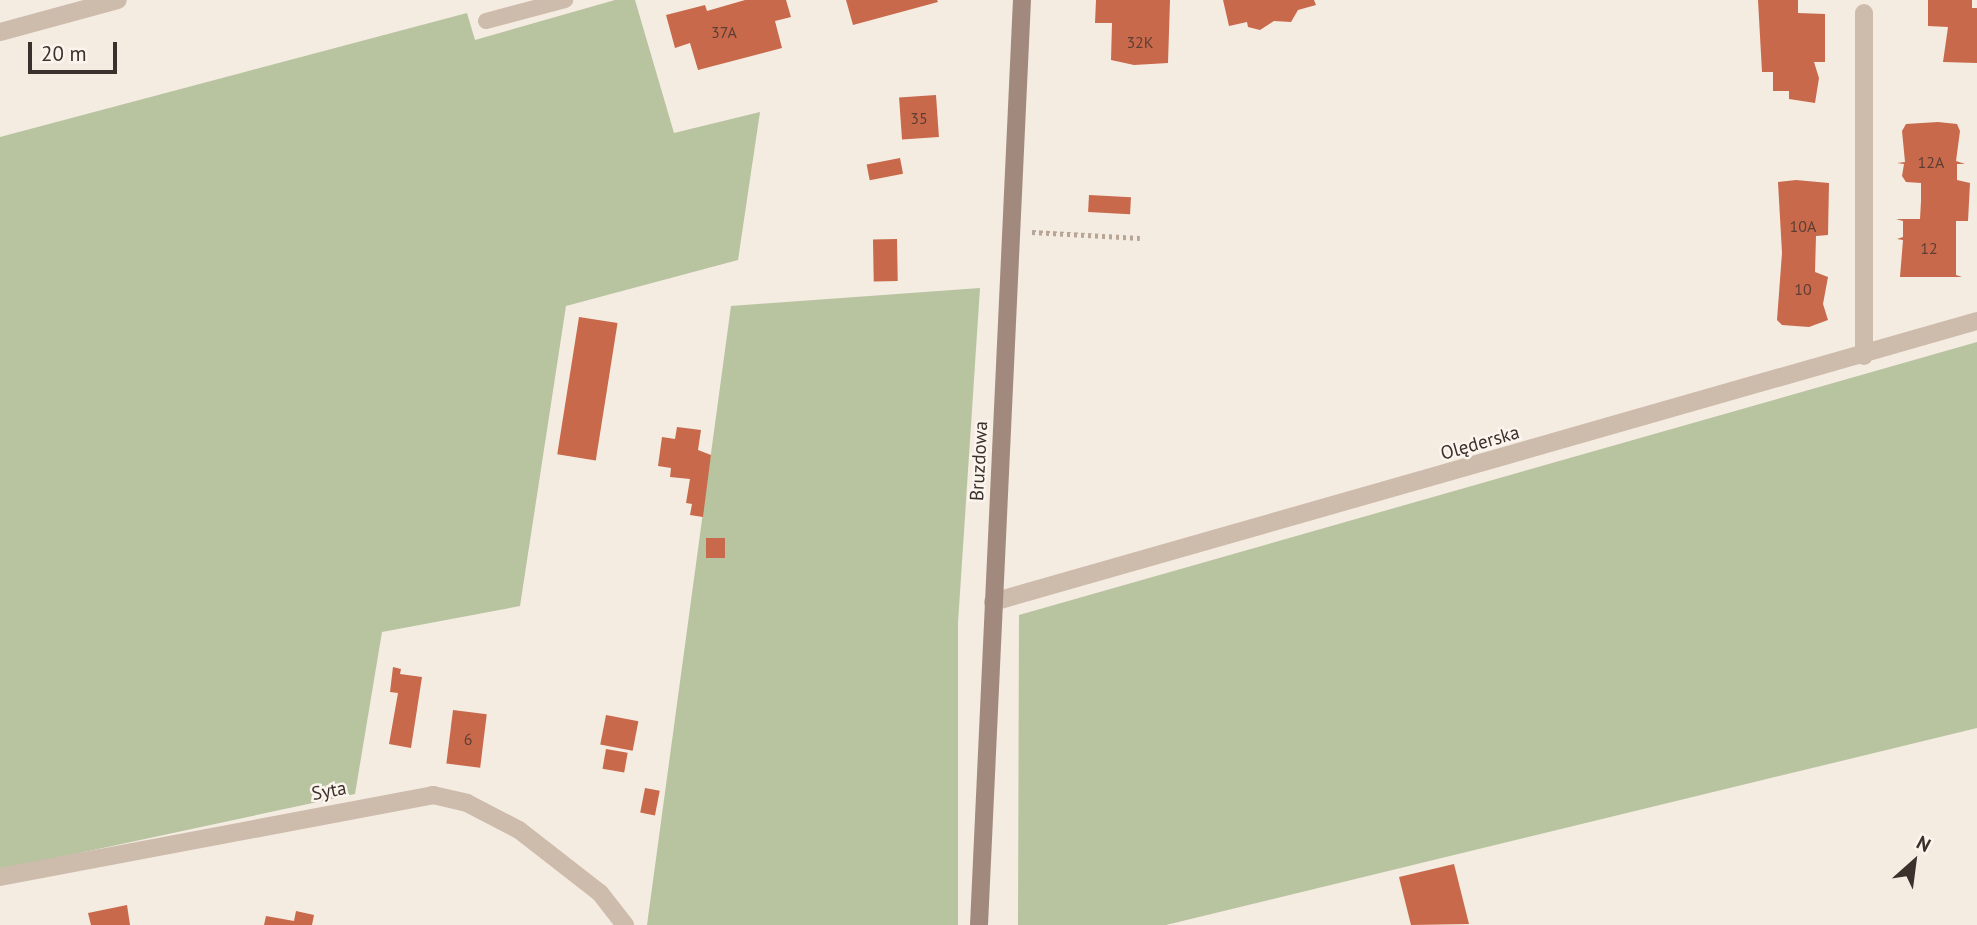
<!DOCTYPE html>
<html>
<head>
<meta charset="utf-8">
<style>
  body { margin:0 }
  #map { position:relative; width:1977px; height:925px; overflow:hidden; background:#f4ebe1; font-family:"PT Sans",sans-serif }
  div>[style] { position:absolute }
  .green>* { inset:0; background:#b8c4a0 }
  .building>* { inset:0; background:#c8694b; transform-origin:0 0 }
  .path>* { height:4.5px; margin-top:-2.25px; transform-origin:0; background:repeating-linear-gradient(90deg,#b9a596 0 3.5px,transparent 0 7px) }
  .lane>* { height:16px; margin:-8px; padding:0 8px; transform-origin:8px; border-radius:8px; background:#cdbbac }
  .street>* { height:18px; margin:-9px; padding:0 9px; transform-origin:9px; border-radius:9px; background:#cdbbac }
  .secondary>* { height:18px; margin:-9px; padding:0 9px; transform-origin:9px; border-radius:9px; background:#a18a7d }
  span { translate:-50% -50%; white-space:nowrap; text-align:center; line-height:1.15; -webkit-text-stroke:5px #fbf5ee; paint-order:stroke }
  .number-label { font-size:16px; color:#5e3e33 }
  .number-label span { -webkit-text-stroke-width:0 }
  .street-label { font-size:19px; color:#3b302b }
  .north { position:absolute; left:1879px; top:827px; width:70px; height:70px; -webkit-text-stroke:5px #fbf5ee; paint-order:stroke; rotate:28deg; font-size:19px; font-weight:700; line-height:28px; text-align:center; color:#3b302b }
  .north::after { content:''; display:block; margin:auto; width:24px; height:32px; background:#3b302b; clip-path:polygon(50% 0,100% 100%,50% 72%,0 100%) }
  .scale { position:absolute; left:28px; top:42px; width:89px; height:32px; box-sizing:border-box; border:4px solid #3b302b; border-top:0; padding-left:9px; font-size:21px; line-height:24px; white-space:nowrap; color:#3b302b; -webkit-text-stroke:5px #fbf5ee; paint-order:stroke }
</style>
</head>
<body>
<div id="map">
  <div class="green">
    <i style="clip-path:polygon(615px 0,635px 0,674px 133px,760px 112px,738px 260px,566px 306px,520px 606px,382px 632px,355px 794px,0 870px,0 137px,467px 13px,475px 40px)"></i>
    <i style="clip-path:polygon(980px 288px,958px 623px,958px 925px,647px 925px,731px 306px)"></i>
    <i style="clip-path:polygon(1977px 342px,1977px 728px,1166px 925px,1018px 925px,1019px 615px)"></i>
  </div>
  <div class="building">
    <i style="clip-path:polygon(745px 0,786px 0,791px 17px,775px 21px,782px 48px,698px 70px,690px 43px,675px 48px,666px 15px,705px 5px,707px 11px)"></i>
    <i style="clip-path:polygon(846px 0,937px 0,938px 2px,853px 25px)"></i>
    <i style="clip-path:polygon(1096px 0,1170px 0,1168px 63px,1134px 65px,1111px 60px,1112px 23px,1095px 23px)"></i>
    <i style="clip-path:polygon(1223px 0,1314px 0,1316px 5px,1298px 10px,1291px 22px,1274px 21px,1260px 30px,1248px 27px,1247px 22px,1229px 26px)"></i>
    <i style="clip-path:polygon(1758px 0,1798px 0,1798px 13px,1825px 14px,1825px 62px,1814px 62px,1819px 78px,1815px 103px,1789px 99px,1789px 91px,1773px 91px,1773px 72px,1762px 72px)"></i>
    <i style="clip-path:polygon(1928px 0,1972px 0,1972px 8px,1977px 8px,1977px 63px,1943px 62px,1948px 27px,1928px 26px)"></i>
    <i style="left:936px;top:95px;width:42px;height:37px;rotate:86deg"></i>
    <i style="clip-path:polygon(1938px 122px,1957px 124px,1960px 131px,1956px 161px,1965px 164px,1957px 164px,1957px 180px,1970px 183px,1968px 221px,1956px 221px,1956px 275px,1962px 277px,1900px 277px,1903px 240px,1897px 239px,1903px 237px,1903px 221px,1896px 219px,1920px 219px,1921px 201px,1921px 183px,1906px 182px,1902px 176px,1904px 164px,1897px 163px,1905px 162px,1902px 131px,1906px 124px)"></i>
    <i style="left:900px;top:158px;width:16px;height:34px;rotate:79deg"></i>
    <i style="clip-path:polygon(1796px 180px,1829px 183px,1828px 235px,1816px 236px,1815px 272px,1828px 277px,1823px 304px,1828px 320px,1809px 327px,1782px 325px,1777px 320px,1782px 253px,1778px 182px)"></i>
    <i style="left:1089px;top:195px;width:42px;height:17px;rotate:3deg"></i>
    <i style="left:897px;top:239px;width:42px;height:24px;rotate:89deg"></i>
    <i style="left:579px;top:317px;width:39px;height:139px;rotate:9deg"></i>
    <i style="clip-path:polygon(677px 427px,701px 430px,698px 450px,711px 455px,703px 517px,690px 515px,692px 504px,686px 503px,690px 479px,670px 477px,671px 468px,658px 466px,662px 437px,675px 439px)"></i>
    <i style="left:706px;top:538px;width:19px;height:20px"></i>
    <i style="clip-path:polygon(393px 667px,401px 669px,400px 674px,422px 677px,411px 748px,389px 744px,398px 693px,390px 692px)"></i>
    <i style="left:453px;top:710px;width:34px;height:54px;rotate:7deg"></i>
    <i style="left:606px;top:715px;width:33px;height:30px;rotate:11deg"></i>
    <i style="left:606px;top:749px;width:22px;height:20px;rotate:10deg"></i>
    <i style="left:645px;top:788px;width:15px;height:25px;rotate:11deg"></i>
    <i style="clip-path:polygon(1454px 864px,1469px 924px,1411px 925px,1399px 877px)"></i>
    <i style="clip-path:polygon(127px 905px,130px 925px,91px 925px,88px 913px)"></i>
    <i style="clip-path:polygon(296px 911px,314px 915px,312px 925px,264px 925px,266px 916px,294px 921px)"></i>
  </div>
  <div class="path">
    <i style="left:1032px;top:232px;width:108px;rotate:3.2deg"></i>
  </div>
  <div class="lane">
    <i style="left:486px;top:21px;width:82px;rotate:-14.9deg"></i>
  </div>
  <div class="street">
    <i style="left:1864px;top:13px;width:343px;rotate:90deg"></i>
    <i style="left:0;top:32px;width:122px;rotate:-15.2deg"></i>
    <i style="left:993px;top:602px;width:1023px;rotate:-15.94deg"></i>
    <i style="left:0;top:877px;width:441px;rotate:-10.7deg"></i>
    <i style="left:433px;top:795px;width:35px;rotate:13deg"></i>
    <i style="left:467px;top:803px;width:59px;rotate:27.4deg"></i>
    <i style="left:519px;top:830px;width:103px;rotate:37.9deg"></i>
    <i style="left:600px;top:893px;width:41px;rotate:52deg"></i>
  </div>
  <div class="secondary">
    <i style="left:979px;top:925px;width:926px;rotate:-87.34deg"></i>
  </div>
  <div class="number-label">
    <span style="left:724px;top:32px">37A</span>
    <span style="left:1140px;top:42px">32K</span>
    <span style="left:919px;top:118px">35</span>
    <span style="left:1931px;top:162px">12A</span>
    <span style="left:1803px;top:226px">10A</span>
    <span style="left:1929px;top:248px">12</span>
    <span style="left:1803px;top:289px">10</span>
    <span style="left:468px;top:739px">6</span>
  </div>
  <div class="street-label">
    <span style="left:1480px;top:443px;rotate:-16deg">Olęderska</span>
    <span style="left:979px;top:461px;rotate:-87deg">Bruzdowa</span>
    <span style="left:329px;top:791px;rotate:-11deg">Syta</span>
  </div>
  <div class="north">N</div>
  <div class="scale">20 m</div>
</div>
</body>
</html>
